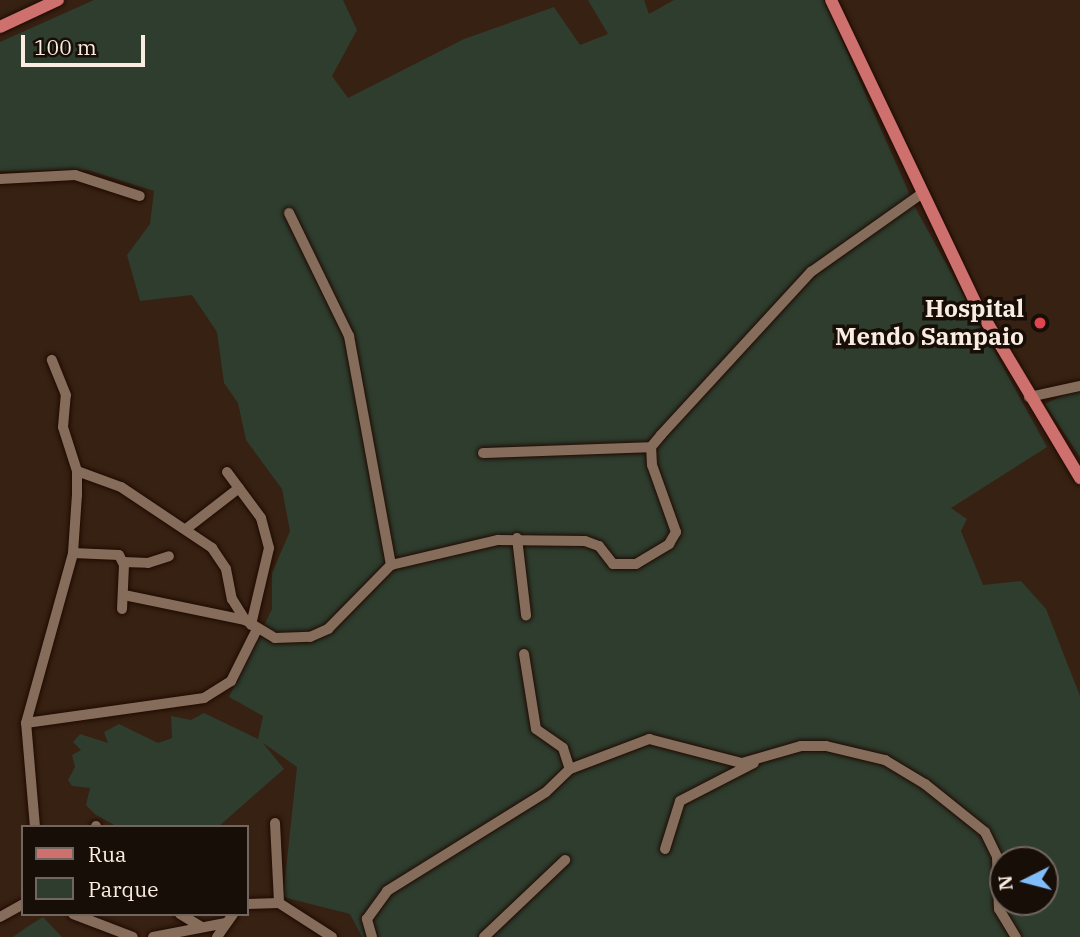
<!DOCTYPE html>
<html>
<head>
<meta charset="utf-8">
<style>
  body { margin:0 }
  #map { position:relative; width:1080px; height:937px; overflow:hidden; background:#372112; font-family:"IBM Plex Serif",serif }
  div>[style] { position:absolute }
  .green>* { inset:0; background:#2e3d2e }
  .roads { filter:drop-shadow(0 0 2px #1e0a00) drop-shadow(0 0 2px #1e0a00) }
  .minor>* { height:10px; margin:-5px; padding:0 5px; transform-origin:5px; border-radius:5px; background:#866c5a }
  .major>* { height:12px; margin:-6px; padding:0 6px; transform-origin:6px; border-radius:6px; background:#ce706d }
  .dots>* { width:19px; height:19px; translate:-50% -50%; box-sizing:border-box; border:4px solid #170e07; border-radius:50% }
  span { translate:-50% -50%; white-space:nowrap; text-align:center; line-height:1.15; -webkit-text-stroke:7px #170e07; paint-order:stroke }
  .poi-label { font-size:24px; color:#fbece2; font-weight:700 }
  .right { translate:-100% -50%; text-align:right }
  .legend { position:absolute; left:21px; top:825px; width:228px; height:91px; box-sizing:border-box; background:#170e07; border:2px solid #72675f; margin:0; padding:9px 12px; list-style:none; font-size:21px; color:#fbece2 }
  .legend li { display:flex; align-items:center; gap:14px; height:35px }
  .legend b { width:35px; border:2px solid #72675f }
  .north { position:absolute; left:989px; top:846px; width:70px; height:70px; box-sizing:border-box; background:#170e07; border:2px solid #72675f; border-radius:50%; rotate:264deg; font-size:19px; font-weight:700; line-height:28px; text-align:center; color:#fbece2 }
  .north::after { content:''; display:block; margin:auto; width:24px; height:32px; background:#80bdfa; clip-path:polygon(50% 0,100% 100%,50% 72%,0 100%) }
  .scale { position:absolute; left:21px; top:35px; width:124px; height:32px; box-sizing:border-box; border:4px solid #fbece2; border-top:0; padding-left:9px; font-size:21px; line-height:24px; white-space:nowrap; color:#fbece2; -webkit-text-stroke:5px #170e07; paint-order:stroke }
</style>
</head>
<body>
<div id="map">
  <div class="green">
    <i style="clip-path:polygon(evenodd,94px 0,343px 0,357px 30px,332px 76px,348px 98px,464px 39px,554px 7px,580px 45px,608px 34px,588px 0,644px 0,649px 14px,674px 0,824px 0,916px 209px,1047px 447px,951px 508px,967px 519px,961px 531px,983px 585px,1021px 581px,1046px 609px,1080px 696px,1080px 937px,362px 937px,350px 914px,283px 897px,297px 767px,263px 743px,284px 769px,218px 827px,118px 827px,96px 815px,86px 805px,90px 788px,72px 786px,68px 780px,75px 767px,72px 755px,81px 750px,73px 742px,80px 734px,108px 743px,104px 732px,119px 724px,158px 743px,172px 738px,171px 716px,191px 720px,204px 713px,258px 739px,263px 716px,229px 697px,272px 609px,272px 573px,290px 531px,282px 489px,246px 440px,238px 403px,224px 383px,217px 332px,192px 295px,140px 301px,127px 255px,150px 224px,154px 191px,88px 170px,0 171px,0 42px,94px 0,1003px 860px,1045px 860px,1045px 902px,1003px 902px,1003px 860px)"></i>
    <i style="clip-path:polygon(1080px 387px,1080px 457px,1045px 404px)"></i>
    <i style="clip-path:polygon(43px 917px,62px 937px,13px 937px,27px 927px)"></i>
  </div>
  <div class="roads">
    <div class="minor">
      <i style="left:0;top:179px;width:75px;rotate:-3.1deg"></i>
      <i style="left:75px;top:175px;width:68px;rotate:17.9deg"></i>
      <i style="left:289px;top:213px;width:137px;rotate:64deg"></i>
      <i style="left:349px;top:336px;width:233px;rotate:79.6deg"></i>
      <i style="left:1029px;top:397px;width:52px;rotate:-12.2deg"></i>
      <i style="left:483px;top:453px;width:168px;rotate:-2deg"></i>
      <i style="left:77px;top:471px;width:47px;rotate:20deg"></i>
      <i style="left:121px;top:487px;width:110px;rotate:33.8deg"></i>
      <i style="left:212px;top:548px;width:25px;rotate:56deg"></i>
      <i style="left:226px;top:569px;width:31px;rotate:79deg"></i>
      <i style="left:232px;top:599px;width:25px;rotate:58deg"></i>
      <i style="left:245px;top:620px;width:35px;rotate:31deg"></i>
      <i style="left:275px;top:638px;width:35px;rotate:-2deg"></i>
      <i style="left:310px;top:637px;width:20px;rotate:-24deg"></i>
      <i style="left:328px;top:629px;width:90px;rotate:-45.5deg"></i>
      <i style="left:391px;top:565px;width:110px;rotate:-13.2deg"></i>
      <i style="left:498px;top:540px;width:87px;rotate:0.7deg"></i>
      <i style="left:585px;top:541px;width:15px;rotate:20deg"></i>
      <i style="left:599px;top:546px;width:23px;rotate:52deg"></i>
      <i style="left:613px;top:564px;width:23px"></i>
      <i style="left:636px;top:564px;width:39px;rotate:-31deg"></i>
      <i style="left:669px;top:544px;width:14px;rotate:-60deg"></i>
      <i style="left:676px;top:532px;width:71px;rotate:-109.7deg"></i>
      <i style="left:652px;top:465px;width:18px;rotate:-93deg"></i>
      <i style="left:651px;top:447px;width:16px;rotate:-50deg"></i>
      <i style="left:661px;top:435px;width:222px;rotate:-47.4deg"></i>
      <i style="left:811px;top:272px;width:135px;rotate:-35.3deg"></i>
      <i style="left:227px;top:472px;width:57px;rotate:53.5deg"></i>
      <i style="left:261px;top:518px;width:31px;rotate:75deg"></i>
      <i style="left:269px;top:548px;width:79px;rotate:103.2deg"></i>
      <i style="left:186px;top:529px;width:67px;rotate:-37.7deg"></i>
      <i style="left:517px;top:538px;width:78px;rotate:83.3deg"></i>
      <i style="left:73px;top:553px;width:46px;rotate:2.5deg"></i>
      <i style="left:119px;top:555px;width:11px;rotate:63deg"></i>
      <i style="left:124px;top:565px;width:44px;rotate:92.6deg"></i>
      <i style="left:123px;top:562px;width:25px;rotate:2deg"></i>
      <i style="left:148px;top:563px;width:22px;rotate:-18deg"></i>
      <i style="left:124px;top:595px;width:124px;rotate:11.7deg"></i>
      <i style="left:524px;top:654px;width:76px;rotate:80.9deg"></i>
      <i style="left:536px;top:729px;width:33px;rotate:35deg"></i>
      <i style="left:563px;top:748px;width:22px;rotate:72deg"></i>
      <i style="left:26px;top:723px;width:180px;rotate:-8deg"></i>
      <i style="left:204px;top:698px;width:32px;rotate:-32deg"></i>
      <i style="left:231px;top:681px;width:58px;rotate:-63.4deg"></i>
      <i style="left:275px;top:823px;width:80px;rotate:87.1deg"></i>
      <i style="left:35px;top:827px;width:104px;rotate:-94.9deg"></i>
      <i style="left:26px;top:723px;width:176px;rotate:-74.5deg"></i>
      <i style="left:73px;top:553px;width:58px;rotate:-86.1deg"></i>
      <i style="left:77px;top:495px;width:24px;rotate:-90deg"></i>
      <i style="left:77px;top:471px;width:46px;rotate:-107.7deg"></i>
      <i style="left:63px;top:427px;width:32px;rotate:-85deg"></i>
      <i style="left:66px;top:395px;width:38px;rotate:-112deg"></i>
      <i style="left:96px;top:827px;width:1px;rotate:-90deg"></i>
      <i style="left:665px;top:849px;width:50px;rotate:-72.6deg"></i>
      <i style="left:680px;top:801px;width:83px;rotate:-27.2deg"></i>
      <i style="left:247px;top:904px;width:32px;rotate:-2deg"></i>
      <i style="left:279px;top:903px;width:63px;rotate:32.7deg"></i>
      <i style="left:73px;top:914px;width:64px;rotate:21deg"></i>
      <i style="left:180px;top:914px;width:23px;rotate:31deg"></i>
      <i style="left:0;top:917px;width:26px;rotate:-29deg"></i>
      <i style="left:153px;top:937px;width:74px;rotate:-10.9deg"></i>
      <i style="left:217px;top:937px;width:28px;rotate:-55deg"></i>
      <i style="left:372px;top:937px;width:19px;rotate:-106deg"></i>
      <i style="left:367px;top:919px;width:34px;rotate:-54deg"></i>
      <i style="left:387px;top:891px;width:187px;rotate:-31.9deg"></i>
      <i style="left:546px;top:792px;width:33px;rotate:-44deg"></i>
      <i style="left:570px;top:769px;width:85px;rotate:-20.8deg"></i>
      <i style="left:649px;top:739px;width:96px;rotate:14.5deg"></i>
      <i style="left:742px;top:763px;width:61px;rotate:-16.1deg"></i>
      <i style="left:801px;top:746px;width:25px"></i>
      <i style="left:826px;top:746px;width:61px;rotate:13.3deg"></i>
      <i style="left:885px;top:760px;width:47px;rotate:31deg"></i>
      <i style="left:925px;top:784px;width:77px;rotate:38.7deg"></i>
      <i style="left:985px;top:832px;width:28px;rotate:64deg"></i>
      <i style="left:997px;top:857px;width:52px;rotate:87.8deg"></i>
      <i style="left:999px;top:909px;width:33px;rotate:59deg"></i>
      <i style="left:484px;top:937px;width:112px;rotate:-43.5deg"></i>
    </div>
    <div class="major">
      <i style="left:831px;top:0;width:337px;rotate:64.5deg"></i>
      <i style="left:976px;top:304px;width:203px;rotate:59.1deg"></i>
      <i style="left:0;top:27px;width:64px;rotate:-25deg"></i>
    </div>
  </div>
  <div class="dots">
    <i style="left:1040px;top:323px;background:#e0444e"></i>
  </div>
  <div class="poi-label">
    <span class="right" style="left:1024px;top:323px">Hospital<br>Mendo Sampaio</span>
  </div>
  <ul class="legend">
  <li><b style="height:9px;background:#ce706d"></b>Rua</li>
  <li><b style="height:19px;background:#2e3d2e"></b>Parque</li>
  </ul>
  <div class="north">N</div>
  <div class="scale">100 m</div>
</div>
</body>
</html>
